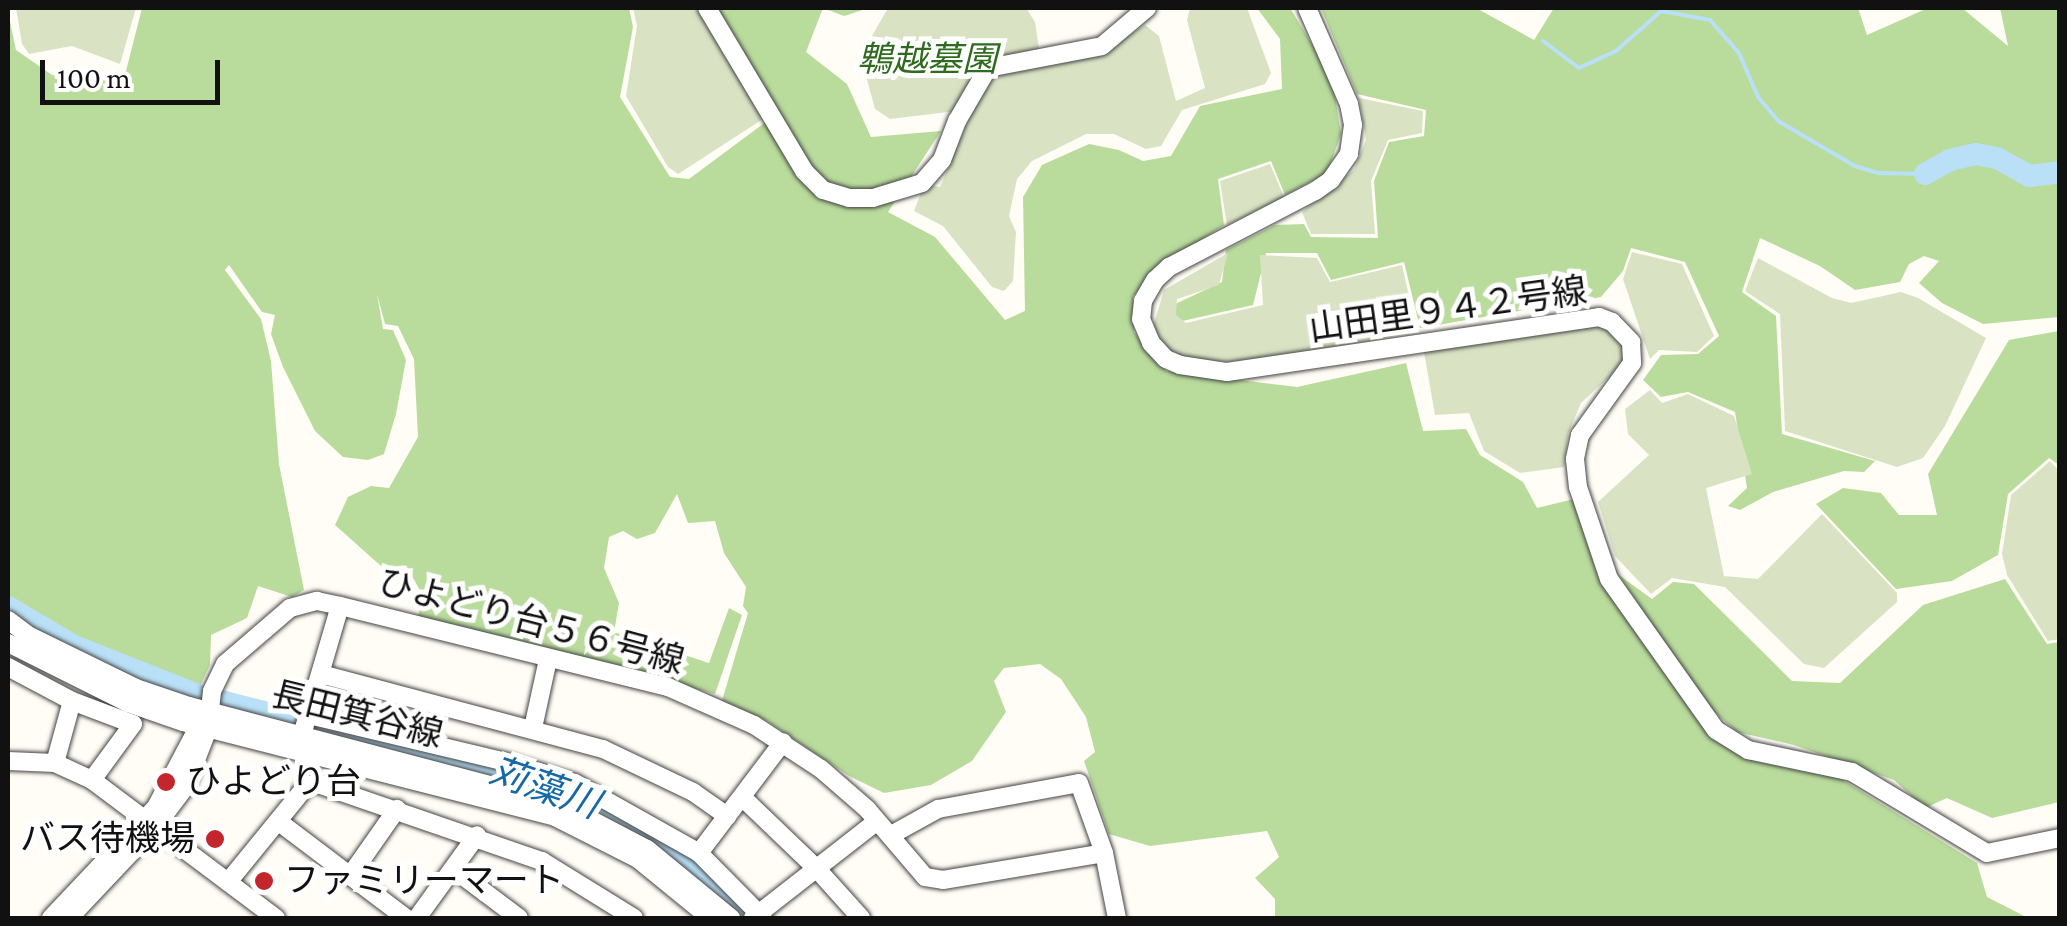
<!DOCTYPE html>
<html>
<head>
<meta charset="utf-8">
<style>
  body { margin:0 }
  #map { position:relative; width:2067px; height:926px; overflow:hidden; background:#fffdf5; font-family:"Crimson Pro","Noto Sans JP",serif }
  div>[style] { position:absolute }
  .forest>* { inset:0; background:#b9dc9c }
  .cemetery>* { inset:0; background:#d9e3c4 }
  .stream>* { height:4px; margin:-2px; padding:0 2px; transform-origin:2px; border-radius:2px; background:#b9e0f7 }
  .river>* { height:22px; margin:-11px; padding:0 11px; transform-origin:11px; border-radius:11px; background:#b9e0f7 }
  .roads { filter:drop-shadow(0 0 2px #444) drop-shadow(0 0 2px #444) }
  .minor>* { height:18px; margin:-9px; padding:0 9px; transform-origin:9px; border-radius:9px; background:#fff }
  .dots>* { width:28px; height:28px; translate:-50% -50%; box-sizing:border-box; border:5px solid #fff; border-radius:50% }
  span { translate:-50% -50%; white-space:nowrap; text-align:center; line-height:1.15; -webkit-text-stroke:10px #fff; paint-order:stroke }
  .park-label { font-size:35px; color:#2f6b1f; font-style:italic }
  .street-label { font-size:35px; color:#111 }
  .poi-label { font-size:35px; color:#111 }
  .left { translate:0 -50%; text-align:left }
  .right { translate:-100% -50%; text-align:right }
  .water-label { font-size:38px; color:#1768a6; font-style:italic }
  .frame { position:absolute; inset:0; border:10px solid #111; pointer-events:none }
  .scale { position:absolute; left:40px; top:60px; width:180px; height:45px; box-sizing:border-box; border:5px solid #111; border-top:0; padding-left:12px; font-size:30px; line-height:35px; white-space:nowrap; color:#111; -webkit-text-stroke:8px #fff; paint-order:stroke }
</style>
</head>
<body>
<div id="map">
  <div class="forest">
    <i style="clip-path:polygon(142px 8px,629px 8px,633px 27px,620px 97px,670px 177px,689px 179px,779px 112px,718px 8px,869px 8px,844px 16px,823px 8px,806px 52px,847px 84px,871px 137px,941px 131px,888px 212px,935px 237px,1005px 320px,1025px 311px,1023px 197px,1042px 165px,1089px 144px,1119px 150px,1143px 161px,1171px 156px,1200px 106px,1282px 89px,1280px 39px,1257px 8px,1290px 8px,1332px 77px,1341px 134px,1327px 173px,1285px 195px,1271px 161px,1218px 179px,1224px 225px,1159px 267px,1133px 296px,1134px 332px,1166px 371px,1297px 387px,1406px 363px,1423px 431px,1466px 429px,1480px 455px,1523px 482px,1537px 508px,1574px 499px,1599px 574px,1702px 725px,1838px 777px,1977px 863px,1987px 897px,2028px 918px,1275px 918px,1275px 899px,1255px 878px,1279px 857px,1267px 831px,1150px 846px,1109px 834px,1084px 761px,1095px 752px,1086px 717px,1061px 679px,1040px 664px,1004px 668px,994px 681px,1006px 712px,972px 761px,931px 785px,884px 793px,849px 776px,767px 721px,721px 704px,748px 613px,743px 606px,746px 587px,724px 553px,715px 521px,688px 523px,677px 494px,655px 533px,637px 539px,623px 531px,609px 537px,604px 568px,619px 603px,614px 632px,709px 663px,729px 608px,742px 615px,715px 694px,607px 664px,498px 643px,418px 616px,423px 596px,406px 565px,397px 569px,381px 566px,335px 525px,348px 497px,371px 486px,389px 488px,418px 437px,414px 359px,398px 326px,385px 324px,377px 294px,383px 329px,393px 330px,406px 360px,396px 414px,384px 454px,368px 460px,343px 457px,315px 431px,283px 367px,271px 334px,275px 315px,262px 312px,229px 265px,225px 270px,261px 319px,271px 361px,279px 464px,304px 590px,292px 597px,258px 586px,247px 618px,211px 635px,210px 665px,198px 690px,136px 678px,8px 609px,8px 12px,16px 50px,52px 75px,93px 82px,126px 71px)"></i>
    <i style="clip-path:polygon(1321px 8px,1476px 8px,1534px 40px,1554px 8px,1858px 8px,1867px 35px,1928px 8px,1962px 8px,2008px 46px,2000px 8px,2059px 8px,2059px 317px,1983px 324px,1942px 303px,1919px 283px,1939px 261px,1924px 256px,1909px 264px,1900px 282px,1855px 290px,1820px 266px,1760px 238px,1742px 292px,1776px 316px,1782px 434px,1875px 461px,1864px 472px,1844px 471px,1773px 492px,1740px 510px,1728px 506px,1747px 488px,1735px 412px,1688px 392px,1661px 397px,1643px 380px,1661px 355px,1698px 354px,1719px 336px,1685px 262px,1631px 248px,1623px 271px,1601px 297px,1420px 328px,1404px 262px,1331px 280px,1317px 253px,1266px 253px,1253px 305px,1178px 322px,1171px 306px,1222px 282px,1226px 250px,1275px 225px,1304px 224px,1311px 237px,1378px 238px,1374px 181px,1389px 142px,1424px 136px,1426px 110px,1357px 94px)"></i>
    <i style="clip-path:polygon(2059px 331px,2059px 465px,2049px 458px,2008px 494px,1998px 555px,1952px 581px,1896px 589px,1816px 504px,1843px 488px,1881px 493px,1899px 515px,1937px 515px,1928px 474px,2009px 340px)"></i>
    <i style="clip-path:polygon(1619px 575px,1652px 599px,1673px 582px,1694px 584px,1792px 681px,1840px 683px,1923px 605px,2005px 579px,2047px 644px,2059px 642px,2059px 802px,1992px 818px,1947px 798px,1925px 808px,1894px 780px,1794px 745px,1737px 732px,1702px 701px)"></i>
  </div>
  <div class="cemetery">
    <i style="clip-path:polygon(16px 8px,136px 8px,120px 64px,72px 46px,29px 54px,22px 44px)"></i>
    <i style="clip-path:polygon(633px 8px,697px 8px,763px 119px,678px 174px,668px 167px,626px 96px,637px 26px)"></i>
    <i style="clip-path:polygon(888px 8px,1026px 8px,1035px 22px,1041px 62px,1102px 53px,1145px 25px,1159px 36px,1176px 101px,1205px 88px,1187px 20px,1190px 8px,1247px 8px,1271px 73px,1265px 84px,1182px 110px,1161px 146px,1146px 149px,1114px 134px,1086px 134px,1032px 161px,1017px 179px,1009px 216px,1016px 232px,1013px 281px,1004px 291px,992px 287px,943px 226px,914px 211px,924px 185px,940px 187px,973px 109px,890px 119px,875px 109px,863px 65px,872px 36px)"></i>
    <i style="clip-path:polygon(1359px 98px,1423px 111px,1422px 133px,1388px 140px,1371px 181px,1375px 234px,1311px 234px,1302px 212px,1354px 170px,1366px 140px)"></i>
    <i style="clip-path:polygon(1270px 164px,1284px 197px,1227px 225px,1220px 181px)"></i>
    <i style="clip-path:polygon(1632px 252px,1682px 264px,1714px 336px,1697px 352px,1659px 350px,1650px 359px,1623px 279px)"></i>
    <i style="clip-path:polygon(1228px 253px,1219px 285px,1177px 299px,1176px 315px,1186px 323px,1263px 305px,1260px 255px,1317px 258px,1330px 282px,1402px 265px,1417px 332px,1259px 361px,1197px 362px,1173px 354px,1159px 341px,1153px 327px,1164px 290px)"></i>
    <i style="clip-path:polygon(1758px 258px,1832px 298px,1851px 303px,1901px 292px,1918px 298px,1986px 338px,1945px 426px,1923px 458px,1897px 467px,1785px 431px,1780px 314px,1745px 291px)"></i>
    <i style="clip-path:polygon(1586px 319px,1607px 323px,1626px 348px,1623px 364px,1581px 403px,1568px 434px,1564px 467px,1520px 473px,1484px 451px,1469px 413px,1435px 415px,1424px 352px)"></i>
    <i style="clip-path:polygon(1650px 390px,1662px 403px,1688px 394px,1734px 416px,1752px 474px,1706px 488px,1724px 576px,1758px 579px,1822px 514px,1897px 593px,1897px 602px,1824px 668px,1804px 664px,1725px 587px,1672px 578px,1651px 594px,1615px 556px,1598px 502px,1649px 455px,1628px 434px,1625px 409px)"></i>
    <i style="clip-path:polygon(2050px 461px,2060px 472px,2060px 639px,2048px 641px,2007px 575px,2002px 554px,2011px 495px)"></i>
  </div>
  <div class="stream">
    <i style="left:1543px;top:41px;width:45px;rotate:36.9deg"></i>
    <i style="left:1579px;top:68px;width:41px;rotate:-24.7deg"></i>
    <i style="left:1616px;top:51px;width:60px;rotate:-41.6deg"></i>
    <i style="left:1661px;top:11px;width:50px;rotate:10.4deg"></i>
    <i style="left:1710px;top:20px;width:44px;rotate:48.7deg"></i>
    <i style="left:1739px;top:53px;width:48px;rotate:66.6deg"></i>
    <i style="left:1758px;top:97px;width:31px;rotate:50deg"></i>
    <i style="left:1778px;top:121px;width:89px;rotate:30.3deg"></i>
    <i style="left:1855px;top:166px;width:24px;rotate:17deg"></i>
    <i style="left:1878px;top:173px;width:47px;rotate:1.2deg"></i>
  </div>
  <div class="river">
    <i style="left:1925px;top:174px;width:29px;rotate:-29deg"></i>
    <i style="left:1950px;top:160px;width:27px;rotate:-13deg"></i>
    <i style="left:1976px;top:154px;width:21px;rotate:11deg"></i>
    <i style="left:1997px;top:158px;width:37px;rotate:29deg"></i>
    <i style="left:2029px;top:176px;width:31px;rotate:-7deg"></i>
    <i style="left:8px;top:607px;width:77px;rotate:30.6deg"></i>
    <i style="left:74px;top:646px;width:133px;rotate:21.6deg"></i>
    <i style="left:221px;top:701px;width:85px;rotate:14.4deg"></i>
    <i style="left:316px;top:726px;width:209px;rotate:13.6deg"></i>
    <i style="left:519px;top:775px;width:108px;rotate:21.1deg"></i>
    <i style="left:620px;top:814px;width:114px;rotate:35.4deg"></i>
    <i style="left:713px;top:880px;width:42px;rotate:46deg"></i>
  </div>
  <div class="roads">
    <div class="minor">
      <i style="left:707px;top:8px;width:190px;rotate:59.2deg"></i>
      <i style="left:804px;top:171px;width:27px;rotate:45deg"></i>
      <i style="left:823px;top:190px;width:27px;rotate:17deg"></i>
      <i style="left:849px;top:198px;width:24px"></i>
      <i style="left:873px;top:198px;width:51px;rotate:-17deg"></i>
      <i style="left:922px;top:183px;width:30px;rotate:-49deg"></i>
      <i style="left:942px;top:160px;width:42px;rotate:-69deg"></i>
      <i style="left:957px;top:121px;width:61px;rotate:-59.7deg"></i>
      <i style="left:988px;top:68px;width:116px;rotate:-10.9deg"></i>
      <i style="left:1102px;top:46px;width:59px;rotate:-40.2deg"></i>
      <i style="left:1307px;top:8px;width:105px;rotate:66.4deg"></i>
      <i style="left:1349px;top:104px;width:21px;rotate:79deg"></i>
      <i style="left:1353px;top:125px;width:29px;rotate:98deg"></i>
      <i style="left:1349px;top:154px;width:32px;rotate:125deg"></i>
      <i style="left:1331px;top:180px;width:19px;rotate:145deg"></i>
      <i style="left:1315px;top:191px;width:165px;rotate:152.5deg"></i>
      <i style="left:1169px;top:267px;width:19px;rotate:137deg"></i>
      <i style="left:1155px;top:280px;width:24px;rotate:120deg"></i>
      <i style="left:1143px;top:301px;width:18px;rotate:96deg"></i>
      <i style="left:1141px;top:319px;width:26px;rotate:67deg"></i>
      <i style="left:1151px;top:343px;width:22px;rotate:47deg"></i>
      <i style="left:1166px;top:359px;width:15px;rotate:23deg"></i>
      <i style="left:1180px;top:365px;width:48px;rotate:8.5deg"></i>
      <i style="left:1227px;top:372px;width:376px;rotate:-8.4deg"></i>
      <i style="left:1599px;top:317px;width:14px;rotate:21deg"></i>
      <i style="left:1612px;top:322px;width:28px;rotate:46deg"></i>
      <i style="left:1631px;top:342px;width:21px;rotate:87deg"></i>
      <i style="left:1632px;top:363px;width:89px;rotate:125.8deg"></i>
      <i style="left:1580px;top:435px;width:25px;rotate:102deg"></i>
      <i style="left:1575px;top:459px;width:28px;rotate:84deg"></i>
      <i style="left:1578px;top:487px;width:97px;rotate:71.4deg"></i>
      <i style="left:1609px;top:579px;width:185px;rotate:54.7deg"></i>
      <i style="left:1716px;top:730px;width:38px;rotate:32deg"></i>
      <i style="left:1748px;top:750px;width:106px;rotate:11.9deg"></i>
      <i style="left:1852px;top:772px;width:157px;rotate:31deg"></i>
      <i style="left:1987px;top:853px;width:75px;rotate:-11.6deg"></i>
      <i style="left:8px;top:620px;width:25px;rotate:37deg"></i>
      <i style="left:28px;top:635px;width:120px;rotate:26.1deg"></i>
      <i style="left:136px;top:688px;width:56px;rotate:18.8deg"></i>
      <i style="left:189px;top:706px;width:383px;rotate:14.7deg"></i>
      <i style="left:559px;top:803px;width:99px;rotate:27.6deg"></i>
      <i style="left:647px;top:849px;width:109px;rotate:39.4deg"></i>
      <i style="left:8px;top:643px;width:134px;rotate:26.6deg"></i>
      <i style="left:128px;top:703px;width:58px;rotate:19.1deg"></i>
      <i style="left:183px;top:722px;width:384px;rotate:14.3deg"></i>
      <i style="left:555px;top:817px;width:93px;rotate:26.8deg"></i>
      <i style="left:638px;top:859px;width:93px;rotate:39.3deg"></i>
      <i style="left:8px;top:667px;width:72px;rotate:28deg"></i>
      <i style="left:72px;top:701px;width:65px;rotate:20.7deg"></i>
      <i style="left:133px;top:724px;width:69px;rotate:126.2deg"></i>
      <i style="left:321px;top:674px;width:292px;rotate:14.9deg"></i>
      <i style="left:603px;top:749px;width:100px;rotate:25.5deg"></i>
      <i style="left:693px;top:792px;width:42px;rotate:35.2deg"></i>
      <i style="left:309px;top:715px;width:207px;rotate:13.4deg"></i>
      <i style="left:510px;top:763px;width:68px;rotate:17.1deg"></i>
      <i style="left:575px;top:783px;width:142px;rotate:29.4deg"></i>
      <i style="left:699px;top:853px;width:91px;rotate:45.4deg"></i>
      <i style="left:533px;top:728px;width:71px;rotate:-77.7deg"></i>
      <i style="left:302px;top:735px;width:134px;rotate:-73.6deg"></i>
      <i style="left:340px;top:606px;width:338px;rotate:13.9deg"></i>
      <i style="left:668px;top:687px;width:94px;rotate:23.8deg"></i>
      <i style="left:754px;top:725px;width:80px;rotate:33.3deg"></i>
      <i style="left:821px;top:769px;width:61px;rotate:41deg"></i>
      <i style="left:867px;top:809px;width:89px;rotate:49.5deg"></i>
      <i style="left:925px;top:877px;width:18px;rotate:9deg"></i>
      <i style="left:943px;top:880px;width:163px;rotate:-9.5deg"></i>
      <i style="left:1104px;top:853px;width:66px;rotate:78.7deg"></i>
      <i style="left:8px;top:761px;width:47px;rotate:2.4deg"></i>
      <i style="left:55px;top:763px;width:41px;rotate:24.7deg"></i>
      <i style="left:92px;top:780px;width:230px;rotate:36.9deg"></i>
      <i style="left:55px;top:763px;width:64px;rotate:-74.7deg"></i>
      <i style="left:742px;top:797px;width:104px;rotate:43.8deg"></i>
      <i style="left:817px;top:869px;width:66px;rotate:48.1deg"></i>
      <i style="left:279px;top:822px;width:159px;rotate:37.1deg"></i>
      <i style="left:891px;top:835px;width:54px;rotate:-29deg"></i>
      <i style="left:938px;top:809px;width:143px;rotate:-10.4deg"></i>
      <i style="left:1079px;top:783px;width:74px;rotate:70.3deg"></i>
      <i style="left:699px;top:853px;width:139px;rotate:-52.9deg"></i>
      <i style="left:455px;top:870px;width:80px;rotate:36.9deg"></i>
      <i style="left:350px;top:876px;width:82px;rotate:-55deg"></i>
      <i style="left:228px;top:882px;width:125px;rotate:-50.8deg"></i>
      <i style="left:307px;top:785px;width:11px;rotate:-5deg"></i>
      <i style="left:318px;top:784px;width:237px;rotate:19deg"></i>
      <i style="left:542px;top:861px;width:108px;rotate:31.8deg"></i>
      <i style="left:51px;top:918px;width:153px;rotate:-46.6deg"></i>
      <i style="left:156px;top:807px;width:101px;rotate:-62.2deg"></i>
      <i style="left:69px;top:918px;width:125px;rotate:-46.6deg"></i>
      <i style="left:155px;top:827px;width:51px;rotate:-52.9deg"></i>
      <i style="left:186px;top:786px;width:61px;rotate:-68.9deg"></i>
      <i style="left:208px;top:729px;width:38px;rotate:-84deg"></i>
      <i style="left:212px;top:691px;width:30px;rotate:-64deg"></i>
      <i style="left:225px;top:664px;width:86px;rotate:-40.7deg"></i>
      <i style="left:290px;top:608px;width:28px;rotate:-15deg"></i>
      <i style="left:317px;top:601px;width:24px;rotate:12deg"></i>
      <i style="left:417px;top:918px;width:102px;rotate:-54.1deg"></i>
      <i style="left:753px;top:918px;width:157px;rotate:-38deg"></i>
    </div>
  </div>
  <div class="dots">
    <i style="left:166px;top:782px;background:#c4262e"></i>
    <i style="left:215px;top:839px;background:#c4262e"></i>
    <i style="left:264px;top:881px;background:#c4262e"></i>
  </div>
  <div class="park-label">
    <span style="left:927px;top:60px">鵯越墓園</span>
  </div>
  <div class="street-label">
    <span style="left:1448px;top:310px;rotate:-8deg">山田里９４２号線</span>
    <span style="left:531px;top:622px;rotate:15deg">ひよどり台５６号線</span>
    <span style="left:357px;top:715px;rotate:14deg">長田箕谷線</span>
  </div>
  <div class="poi-label">
    <span class="left" style="left:186px;top:782px">ひよどり台</span>
    <span class="right" style="left:195px;top:839px">バス待機場</span>
    <span class="left" style="left:284px;top:881px">ファミリーマート</span>
  </div>
  <div class="water-label">
    <span style="left:544px;top:788px;rotate:19deg">苅藻川</span>
  </div>
  <div class="frame"></div>
  <div class="scale">100 m</div>
</div>
</body>
</html>
